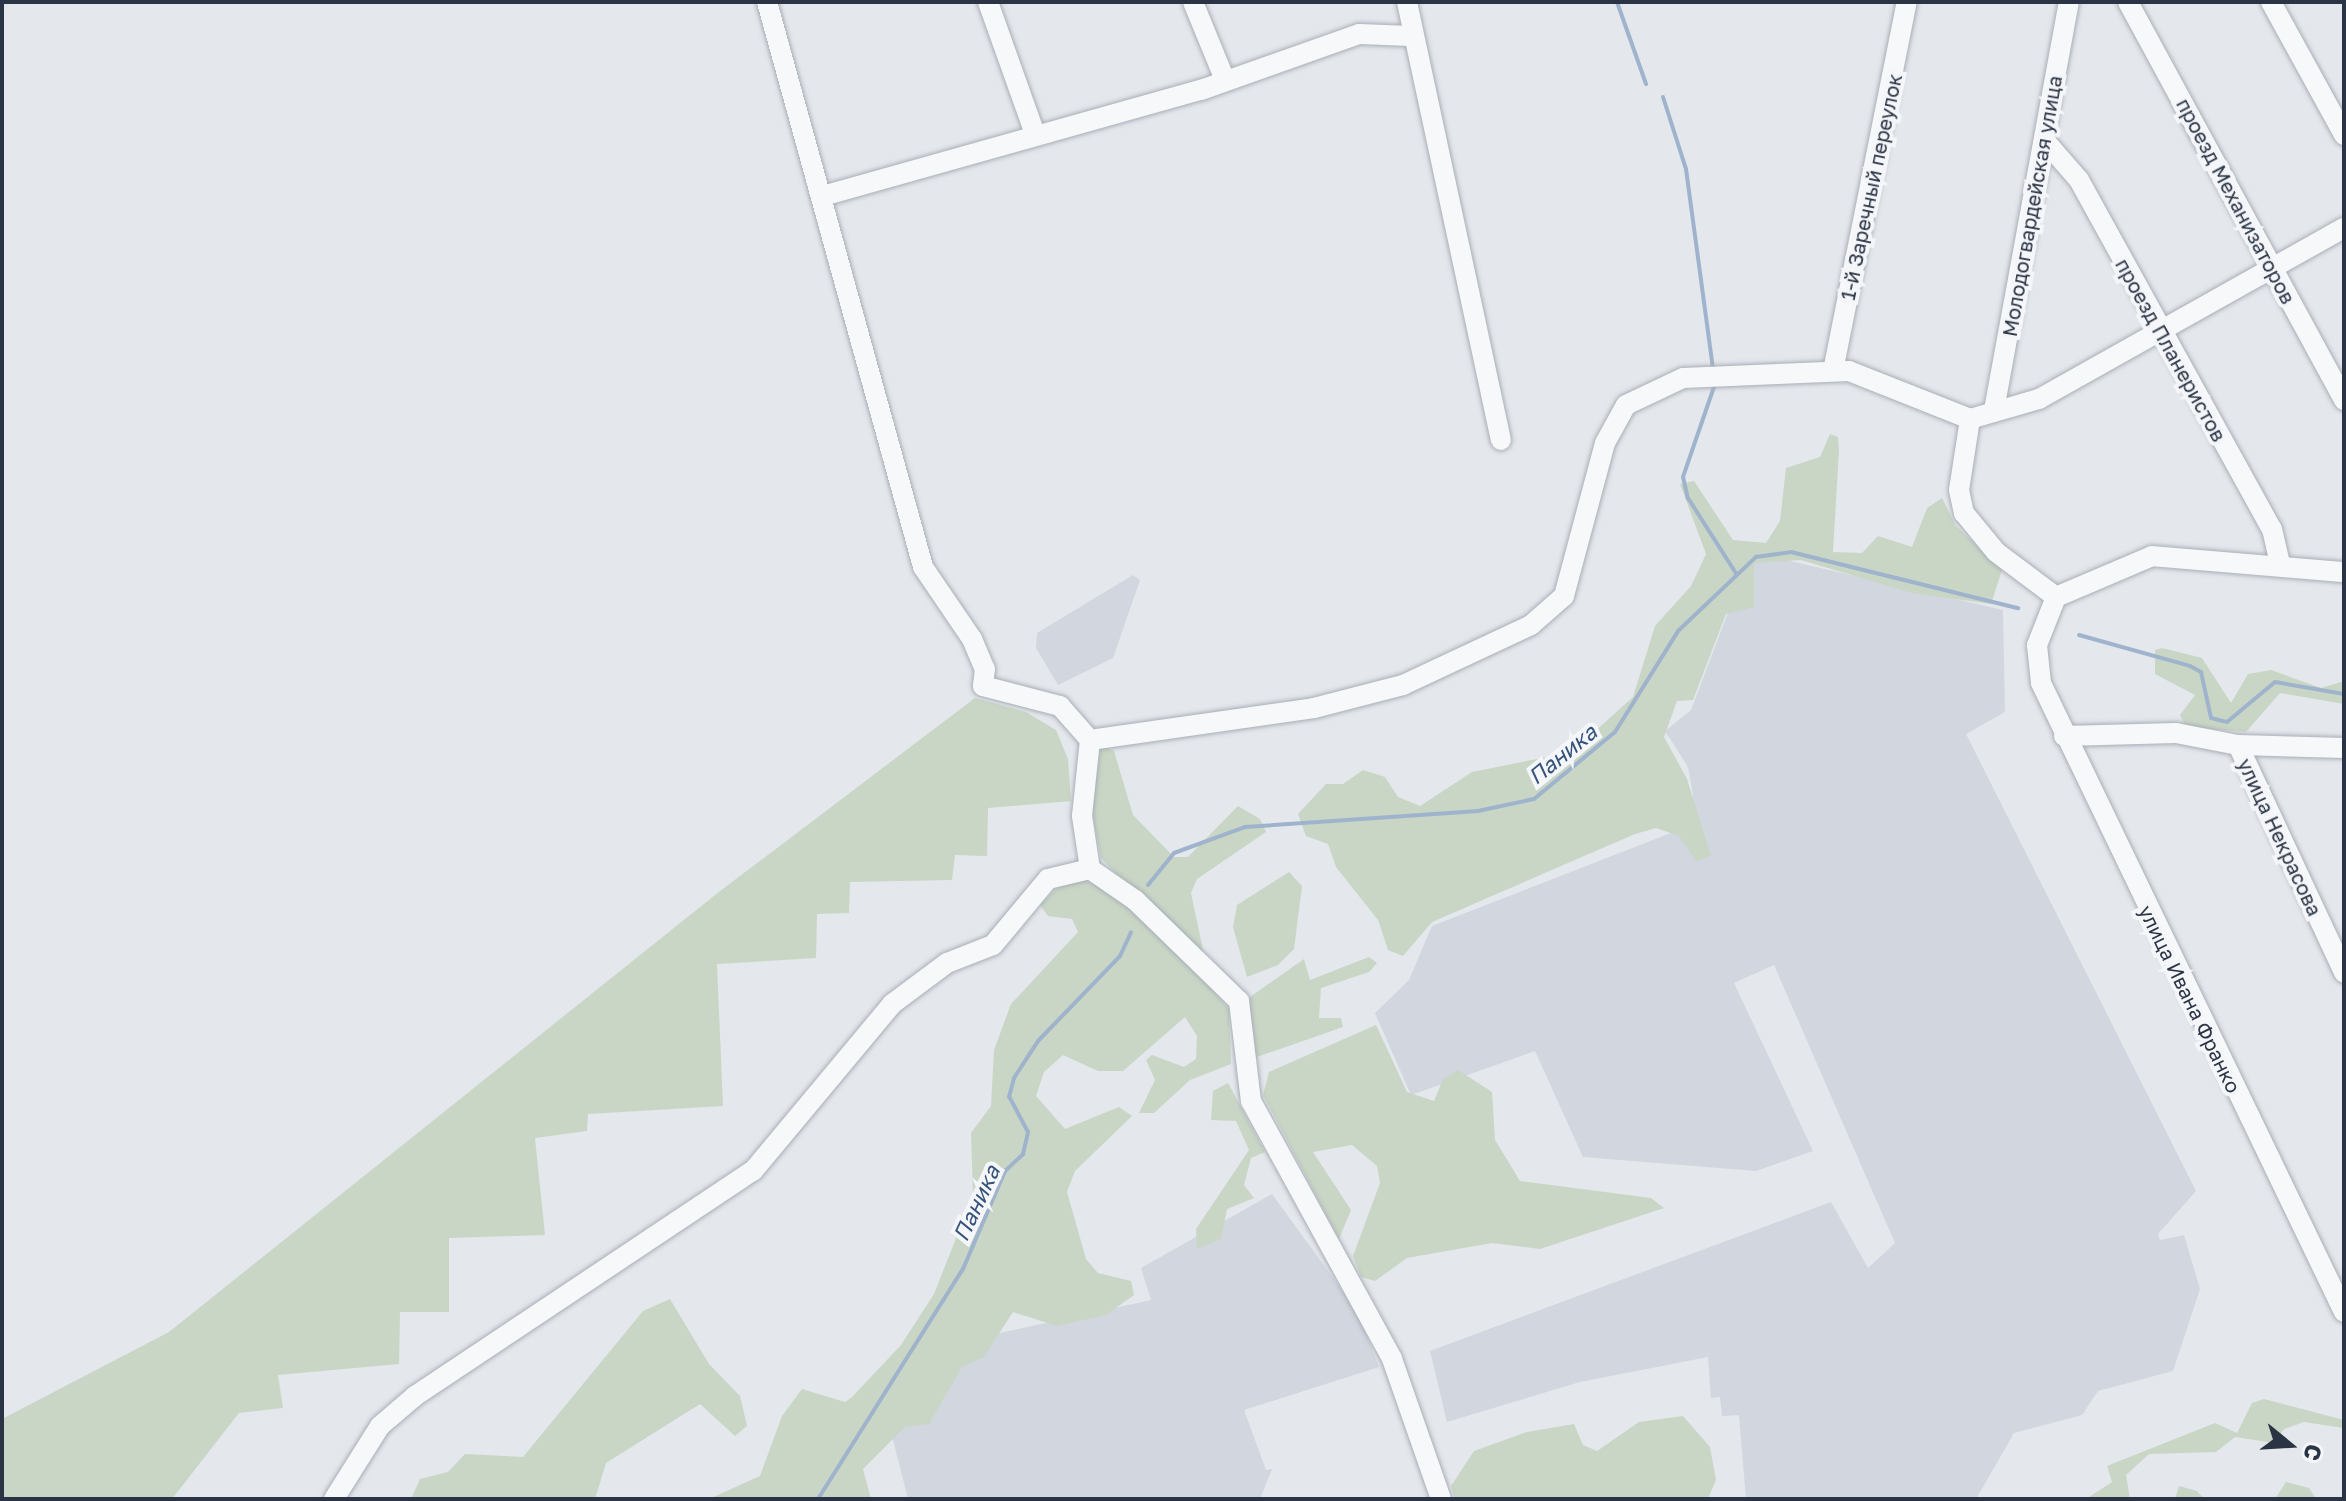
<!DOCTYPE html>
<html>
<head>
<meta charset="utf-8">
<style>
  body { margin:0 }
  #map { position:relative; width:2346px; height:1501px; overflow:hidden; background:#e4e7ec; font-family:"Golos Text",sans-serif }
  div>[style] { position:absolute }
  .built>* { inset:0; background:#d2d6de }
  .green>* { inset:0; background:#c9d6c5 }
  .stream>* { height:4px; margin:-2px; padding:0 2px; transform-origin:2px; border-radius:2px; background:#9fb4cc }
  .roads { filter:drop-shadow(0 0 2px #a9aeb7) drop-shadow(0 0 2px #a9aeb7) }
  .minor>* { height:20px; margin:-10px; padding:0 10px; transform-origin:10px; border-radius:10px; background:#f7f8fa }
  span { translate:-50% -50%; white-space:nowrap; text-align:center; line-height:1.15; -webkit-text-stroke:8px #f4f6f9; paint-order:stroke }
  .street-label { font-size:20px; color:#2b3445 }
  .water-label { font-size:22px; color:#34527a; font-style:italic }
  .frame { position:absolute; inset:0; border:4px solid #2b3445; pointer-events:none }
  .north { position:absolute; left:2250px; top:1405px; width:80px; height:80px; -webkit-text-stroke:6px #f4f6f9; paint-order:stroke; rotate:108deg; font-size:22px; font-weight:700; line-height:32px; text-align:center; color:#2b3445 }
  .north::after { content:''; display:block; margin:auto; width:28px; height:36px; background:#2b3445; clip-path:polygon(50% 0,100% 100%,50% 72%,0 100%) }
</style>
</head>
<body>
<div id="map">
  <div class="built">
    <i style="clip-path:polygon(1751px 552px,2003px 610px,2005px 712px,1966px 734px,2196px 1191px,2158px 1234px,2160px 1240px,2184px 1235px,2200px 1289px,2173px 1371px,2098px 1391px,2082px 1415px,2014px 1433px,1976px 1499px,1746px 1499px,1739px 1415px,1722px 1416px,1720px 1397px,1711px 1398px,1708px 1357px,1580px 1382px,1447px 1422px,1430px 1351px,1831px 1202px,1868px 1268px,1895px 1243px,1774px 965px,1734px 983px,1813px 1151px,1756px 1171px,1583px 1157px,1535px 1051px,1411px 1095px,1375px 1013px,1409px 980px,1432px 926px,1681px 829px,1693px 795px,1688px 767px,1665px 731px,1691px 710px)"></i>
    <i style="clip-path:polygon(1133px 575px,1140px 580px,1113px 658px,1058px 685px,1036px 648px,1037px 633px)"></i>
    <i style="clip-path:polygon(1272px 1194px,1357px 1311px,1379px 1367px,1244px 1410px,1266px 1470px,1272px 1469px,1260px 1499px,908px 1499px,892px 1436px,986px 1336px,1151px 1300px,1141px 1268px)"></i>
  </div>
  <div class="green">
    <i style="clip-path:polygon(1830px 434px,1838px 437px,1839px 450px,1833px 552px,1862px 553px,1878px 536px,1912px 547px,1927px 508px,1942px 498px,1956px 526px,2002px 570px,1991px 604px,1912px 593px,1801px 560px,1754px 563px,1754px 607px,1726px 614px,1693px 700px,1677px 701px,1664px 737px,1687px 779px,1711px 856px,1696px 861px,1679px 836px,1656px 828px,1635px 834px,1432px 922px,1403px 956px,1388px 950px,1378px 920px,1336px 867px,1328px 844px,1306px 836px,1298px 814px,1326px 784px,1343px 784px,1363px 770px,1385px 777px,1398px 797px,1420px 806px,1472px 772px,1572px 752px,1633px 697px,1655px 626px,1691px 586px,1706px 554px,1680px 484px,1694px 481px,1733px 540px,1766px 543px,1780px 521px,1786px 468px,1820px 457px)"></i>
    <i style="clip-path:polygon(2162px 648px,2202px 658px,2231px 703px,2248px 674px,2271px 670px,2321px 688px,2344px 681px,2344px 704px,2280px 693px,2246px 732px,2186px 727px,2180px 715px,2195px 695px,2155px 674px,2155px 650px)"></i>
    <i style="clip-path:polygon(975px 698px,1026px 712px,1056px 730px,1068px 759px,1071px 801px,988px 808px,987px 856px,955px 855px,952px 880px,850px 882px,849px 913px,817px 914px,816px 958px,717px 964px,723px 1106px,588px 1114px,587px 1131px,535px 1138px,545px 1235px,449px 1238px,449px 1312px,400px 1312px,399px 1364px,278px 1375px,283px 1408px,239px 1413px,172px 1499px,2px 1499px,2px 1419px,169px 1332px,715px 895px)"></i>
    <i style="clip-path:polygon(1101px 746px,1114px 751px,1133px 815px,1174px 857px,1188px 857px,1238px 806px,1260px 819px,1266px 832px,1197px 879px,1191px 893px,1211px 988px,1229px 1009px,1231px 1064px,1190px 1080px,1154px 1113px,1139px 1113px,1155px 1080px,1146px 1060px,1152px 1055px,1184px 1067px,1196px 1059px,1197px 1036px,1185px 1017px,1123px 1071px,1098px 1071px,1063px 1055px,1044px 1072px,1036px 1096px,1065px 1129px,1119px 1107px,1132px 1116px,1075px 1171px,1067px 1192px,1086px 1259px,1098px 1273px,1131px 1281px,1134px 1295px,1106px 1315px,1057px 1326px,1013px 1312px,984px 1357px,962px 1367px,929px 1424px,905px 1427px,863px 1469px,871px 1499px,709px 1499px,760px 1476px,782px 1416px,802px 1389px,845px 1402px,852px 1397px,901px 1345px,934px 1294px,973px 1195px,971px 1133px,991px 1106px,994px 1050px,1011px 1004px,1078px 932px,1072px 919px,1048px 916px,1040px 905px,1064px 881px,1080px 878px,1119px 896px,1122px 880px,1101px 858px,1091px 807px)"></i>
    <i style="clip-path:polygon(1289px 872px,1302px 886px,1294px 949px,1278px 965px,1247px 977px,1233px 927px,1237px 905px)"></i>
    <i style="clip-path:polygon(1369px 957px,1377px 963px,1369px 972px,1321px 988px,1319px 1018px,1341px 1018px,1343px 1027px,1251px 1059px,1244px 1014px,1250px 997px,1304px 959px,1310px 980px)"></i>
    <i style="clip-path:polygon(1376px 1025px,1407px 1092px,1434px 1101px,1443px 1079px,1458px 1070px,1492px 1092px,1495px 1140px,1520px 1181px,1651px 1198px,1664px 1208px,1540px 1249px,1492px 1243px,1407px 1258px,1375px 1281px,1361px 1277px,1353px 1256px,1380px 1183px,1377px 1166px,1352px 1145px,1313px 1152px,1351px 1210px,1339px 1239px,1263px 1095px,1269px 1072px)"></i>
    <i style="clip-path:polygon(1228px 1083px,1265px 1152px,1251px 1158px,1244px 1185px,1254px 1198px,1227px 1209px,1221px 1239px,1197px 1249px,1196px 1229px,1249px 1150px,1236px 1121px,1211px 1120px,1213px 1091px)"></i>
    <i style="clip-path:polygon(670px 1299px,709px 1364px,740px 1396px,747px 1426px,735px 1436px,700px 1404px,606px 1463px,595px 1499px,411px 1499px,420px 1479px,448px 1472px,465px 1454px,523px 1457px,643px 1311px)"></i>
    <i style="clip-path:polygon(2264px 1399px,2344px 1420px,2344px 1428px,2304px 1422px,2284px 1429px,2274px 1443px,2235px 1437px,2216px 1452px,2149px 1454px,2126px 1475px,2130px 1499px,2086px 1499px,2112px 1482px,2107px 1466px,2215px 1423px,2237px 1433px,2252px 1403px)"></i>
    <i style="clip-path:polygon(1683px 1416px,1710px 1447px,1716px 1480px,1708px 1499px,1455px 1499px,1451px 1486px,1474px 1451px,1527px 1432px,1574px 1424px,1583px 1445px,1597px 1451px,1639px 1422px)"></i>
    <i style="clip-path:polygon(2286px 1482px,2309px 1488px,2316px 1499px,2275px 1499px)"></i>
    <i style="clip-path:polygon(2179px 1486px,2197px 1491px,2204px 1499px,2175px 1499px)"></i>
  </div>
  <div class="stream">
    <i style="left:1617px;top:2px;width:87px;rotate:70.5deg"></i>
    <i style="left:1663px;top:97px;width:76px;rotate:72.3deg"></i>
    <i style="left:1686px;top:169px;width:201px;rotate:82.3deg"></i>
    <i style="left:1715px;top:384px;width:98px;rotate:109deg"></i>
    <i style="left:1683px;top:477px;width:22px;rotate:77deg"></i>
    <i style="left:1688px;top:498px;width:91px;rotate:57.5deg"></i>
    <i style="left:2079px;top:635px;width:115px;rotate:15.6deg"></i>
    <i style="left:2190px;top:666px;width:13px;rotate:29deg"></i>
    <i style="left:2201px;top:672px;width:47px;rotate:77.7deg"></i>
    <i style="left:2211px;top:718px;width:16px;rotate:14deg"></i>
    <i style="left:2227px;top:722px;width:62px;rotate:-39.8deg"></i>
    <i style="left:2275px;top:682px;width:70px;rotate:9.9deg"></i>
    <i style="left:1148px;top:885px;width:41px;rotate:-50.9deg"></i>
    <i style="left:1174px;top:853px;width:76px;rotate:-20.1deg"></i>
    <i style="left:1245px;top:827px;width:234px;rotate:-3.9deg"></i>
    <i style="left:1478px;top:811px;width:57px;rotate:-12.1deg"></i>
    <i style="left:1534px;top:799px;width:105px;rotate:-39.6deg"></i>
    <i style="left:1615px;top:732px;width:119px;rotate:-58deg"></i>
    <i style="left:1678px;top:631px;width:108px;rotate:-43.5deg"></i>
    <i style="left:1756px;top:557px;width:35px;rotate:-8deg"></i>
    <i style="left:1791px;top:552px;width:234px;rotate:13.9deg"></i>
    <i style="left:818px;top:1499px;width:272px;rotate:-57.8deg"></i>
    <i style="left:963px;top:1269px;width:107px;rotate:-66.8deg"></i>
    <i style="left:1005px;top:1171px;width:25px;rotate:-43deg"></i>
    <i style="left:1023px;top:1154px;width:23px;rotate:-77deg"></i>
    <i style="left:1028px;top:1132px;width:40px;rotate:-118deg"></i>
    <i style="left:1009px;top:1097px;width:20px;rotate:-75deg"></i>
    <i style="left:1014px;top:1078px;width:44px;rotate:-57deg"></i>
    <i style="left:1038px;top:1041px;width:118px;rotate:-46deg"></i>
    <i style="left:1120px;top:956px;width:26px;rotate:-65deg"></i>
  </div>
  <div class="roads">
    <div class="minor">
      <i style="left:767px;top:2px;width:586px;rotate:74.56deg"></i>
      <i style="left:923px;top:567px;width:87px;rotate:55.8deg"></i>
      <i style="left:972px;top:639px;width:33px;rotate:67deg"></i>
      <i style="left:985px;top:669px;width:17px;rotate:97deg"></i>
      <i style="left:983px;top:686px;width:80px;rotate:14.6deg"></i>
      <i style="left:1060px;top:706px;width:45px;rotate:48.6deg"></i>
      <i style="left:988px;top:2px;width:140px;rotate:70.4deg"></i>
      <i style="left:1193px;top:2px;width:84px;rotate:67.7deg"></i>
      <i style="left:1407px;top:2px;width:448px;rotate:77.9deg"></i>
      <i style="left:2128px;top:2px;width:453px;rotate:61.5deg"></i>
      <i style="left:2271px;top:2px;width:152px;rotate:61.2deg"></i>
      <i style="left:2046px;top:142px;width:50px;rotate:49deg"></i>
      <i style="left:2079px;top:180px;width:399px;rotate:61.1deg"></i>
      <i style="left:2272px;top:529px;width:37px;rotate:77deg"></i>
      <i style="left:823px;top:196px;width:393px;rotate:-15.7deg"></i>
      <i style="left:1201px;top:90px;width:168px;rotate:-19.5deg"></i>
      <i style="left:1359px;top:34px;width:51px;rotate:2.2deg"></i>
      <i style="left:1833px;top:371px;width:376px;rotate:-78.7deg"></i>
      <i style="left:1994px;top:410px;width:415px;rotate:-79.6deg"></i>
      <i style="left:1970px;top:419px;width:72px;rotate:-16.2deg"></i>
      <i style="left:2039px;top:399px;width:350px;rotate:-29.3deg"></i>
      <i style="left:2056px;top:597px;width:52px;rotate:111.6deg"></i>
      <i style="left:2037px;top:645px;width:38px;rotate:84deg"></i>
      <i style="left:2041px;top:683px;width:698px;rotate:64.28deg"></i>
      <i style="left:2056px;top:597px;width:104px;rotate:-23.1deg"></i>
      <i style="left:2152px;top:556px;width:193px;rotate:4.8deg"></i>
      <i style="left:2064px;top:736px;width:112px;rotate:-1.5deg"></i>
      <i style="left:2176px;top:733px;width:63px;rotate:11deg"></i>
      <i style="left:2238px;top:745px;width:106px;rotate:1.6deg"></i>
      <i style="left:2238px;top:745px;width:251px;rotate:65deg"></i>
      <i style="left:1090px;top:869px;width:54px;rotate:-98.6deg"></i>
      <i style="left:1082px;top:816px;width:76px;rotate:-84deg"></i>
      <i style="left:1090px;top:740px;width:226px;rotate:-8.1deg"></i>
      <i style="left:1314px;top:708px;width:92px;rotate:-14.5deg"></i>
      <i style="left:1403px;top:685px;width:141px;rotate:-25.1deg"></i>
      <i style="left:1531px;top:625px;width:44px;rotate:-41.3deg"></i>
      <i style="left:1564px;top:596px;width:158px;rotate:-75deg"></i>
      <i style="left:1605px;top:443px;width:43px;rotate:-61.1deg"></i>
      <i style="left:1626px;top:405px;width:63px;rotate:-25.3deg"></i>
      <i style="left:1683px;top:378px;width:166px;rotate:-2.4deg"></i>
      <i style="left:1849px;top:371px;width:130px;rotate:21.6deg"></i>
      <i style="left:1970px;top:419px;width:72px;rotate:98.8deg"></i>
      <i style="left:1959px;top:490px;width:24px;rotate:78deg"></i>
      <i style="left:1964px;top:513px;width:50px;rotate:50.6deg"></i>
      <i style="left:1996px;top:552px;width:75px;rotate:36.9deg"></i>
      <i style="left:1090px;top:869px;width:55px;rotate:34.6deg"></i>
      <i style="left:1135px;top:900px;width:145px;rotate:44.2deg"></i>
      <i style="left:1239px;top:1001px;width:101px;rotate:83.2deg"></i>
      <i style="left:1251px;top:1101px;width:294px;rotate:61.3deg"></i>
      <i style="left:1392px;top:1359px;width:148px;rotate:70.7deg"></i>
      <i style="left:334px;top:1499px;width:86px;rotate:-57.8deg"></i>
      <i style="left:380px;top:1426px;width:46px;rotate:-40.6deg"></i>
      <i style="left:415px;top:1396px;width:406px;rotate:-33.7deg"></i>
      <i style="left:753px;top:1171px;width:217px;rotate:-50.2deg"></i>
      <i style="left:892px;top:1004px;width:69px;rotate:-36.7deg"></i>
      <i style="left:947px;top:963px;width:49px;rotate:-21.4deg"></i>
      <i style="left:993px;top:945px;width:86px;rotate:-50.2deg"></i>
      <i style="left:1048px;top:879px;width:43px;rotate:-13.4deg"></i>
    </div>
  </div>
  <div class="street-label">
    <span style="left:1871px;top:187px;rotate:-78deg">1-й Заречный переулок</span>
    <span style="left:2236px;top:201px;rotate:62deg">проезд Механизаторов</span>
    <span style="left:2032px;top:206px;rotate:-80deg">Молодогвардейская улица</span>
    <span style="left:2171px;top:350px;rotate:61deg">проезд Планеристов</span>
    <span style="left:2280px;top:837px;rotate:65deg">улица Некрасова</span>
    <span style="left:2190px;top:999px;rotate:64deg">улица Ивана Франко</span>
  </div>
  <div class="water-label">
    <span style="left:1562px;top:754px;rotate:-39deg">Паника</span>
    <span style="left:976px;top:1203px;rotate:-65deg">Паника</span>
  </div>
  <div class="frame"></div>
  <div class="north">С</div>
</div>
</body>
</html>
